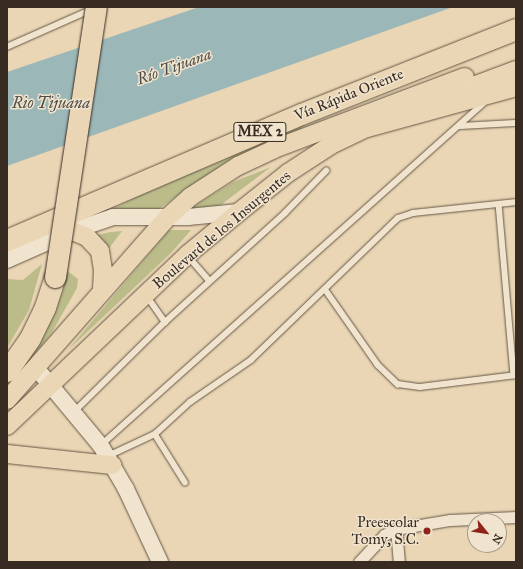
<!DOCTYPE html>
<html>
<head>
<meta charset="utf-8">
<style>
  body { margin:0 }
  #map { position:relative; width:523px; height:569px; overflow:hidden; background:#ead6b4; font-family:"IM FELL Great Primer",serif }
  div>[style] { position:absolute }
  .green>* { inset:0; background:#bbbc8a }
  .water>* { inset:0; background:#9cb7b8 }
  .roads { filter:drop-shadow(0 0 1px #645646) drop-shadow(0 0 1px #645646) }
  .lane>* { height:5.5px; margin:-2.75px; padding:0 2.75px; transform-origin:2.75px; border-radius:2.75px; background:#f1e4ce }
  .street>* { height:11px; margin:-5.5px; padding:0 5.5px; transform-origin:5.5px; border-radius:5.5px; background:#f1e4ce }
  .secondary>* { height:16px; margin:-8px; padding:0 8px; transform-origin:8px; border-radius:8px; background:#f1e4ce }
  .primary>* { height:18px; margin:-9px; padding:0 9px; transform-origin:9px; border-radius:9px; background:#ead6b4 }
  .highway>* { height:21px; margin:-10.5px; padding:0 10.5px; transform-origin:10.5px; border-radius:10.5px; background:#ead6b4 }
  .bridges { filter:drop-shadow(0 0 1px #372b22) drop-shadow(0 0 1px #372b22) }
  .highway-bridge>* { height:21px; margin:-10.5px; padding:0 10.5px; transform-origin:10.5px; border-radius:10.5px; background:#ead6b4 }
  .dots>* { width:11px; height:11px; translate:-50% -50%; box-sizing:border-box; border:2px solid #f1e4ce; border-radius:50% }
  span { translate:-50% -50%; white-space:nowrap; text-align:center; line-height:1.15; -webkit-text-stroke:3px #f1e4ce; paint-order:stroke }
  .shield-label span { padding:1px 3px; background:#f1e4ce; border:1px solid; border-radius:3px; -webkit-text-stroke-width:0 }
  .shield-label { font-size:14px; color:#372b22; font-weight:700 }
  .street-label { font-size:15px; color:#372b22 }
  .poi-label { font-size:15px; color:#372b22 }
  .right { translate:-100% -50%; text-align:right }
  .water-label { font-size:16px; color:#504e48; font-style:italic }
  .frame { position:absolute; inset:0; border:8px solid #372b22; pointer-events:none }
  .north { position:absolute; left:467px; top:513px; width:40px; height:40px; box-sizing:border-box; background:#f1e4ce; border:1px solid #a79a89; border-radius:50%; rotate:120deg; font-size:11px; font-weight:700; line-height:16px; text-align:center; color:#372b22 }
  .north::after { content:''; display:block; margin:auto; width:14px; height:18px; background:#8f2418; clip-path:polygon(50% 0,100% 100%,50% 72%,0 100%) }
</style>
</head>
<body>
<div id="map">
  <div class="green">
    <i style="clip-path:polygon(309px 122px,291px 136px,224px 167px,191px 186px,159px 209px,103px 214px,161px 184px)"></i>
    <i style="clip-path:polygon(271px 167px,218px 207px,188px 210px,233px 182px)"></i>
    <i style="clip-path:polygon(169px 230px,191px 230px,172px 252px,68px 350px)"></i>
    <i style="clip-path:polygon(122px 231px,104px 255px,91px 236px,111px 232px)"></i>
    <i style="clip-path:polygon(42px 264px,29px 310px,7px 348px,7px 279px,23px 280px)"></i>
    <i style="clip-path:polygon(62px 267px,78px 279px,77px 288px,51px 334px,7px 387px,7px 380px)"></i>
  </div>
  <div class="water">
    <i style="clip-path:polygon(199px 7px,453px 7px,7px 166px,7px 72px)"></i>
  </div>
  <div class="roads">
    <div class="lane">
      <i style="left:7px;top:47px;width:91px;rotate:-24deg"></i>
      <i style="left:459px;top:126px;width:57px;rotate:-3deg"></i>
      <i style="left:499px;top:204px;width:172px;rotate:85deg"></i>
      <i style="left:189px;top:257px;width:30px;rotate:49deg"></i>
      <i style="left:325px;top:289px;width:93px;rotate:55.1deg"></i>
      <i style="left:378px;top:365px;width:28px;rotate:44deg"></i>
      <i style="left:398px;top:384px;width:22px;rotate:8deg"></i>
      <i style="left:420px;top:387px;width:97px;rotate:-7.1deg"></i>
      <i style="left:147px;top:296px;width:32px;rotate:55deg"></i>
      <i style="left:75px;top:411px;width:127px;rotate:-44.7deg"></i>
      <i style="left:165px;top:322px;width:162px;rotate:-42.2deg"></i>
      <i style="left:285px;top:213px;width:59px;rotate:-45.7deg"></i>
      <i style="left:155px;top:434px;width:57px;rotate:58deg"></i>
      <i style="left:101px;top:445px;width:518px;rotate:-41.79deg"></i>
      <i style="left:108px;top:456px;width:52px;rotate:-25.1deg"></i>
      <i style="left:155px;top:434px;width:47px;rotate:-42.4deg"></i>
      <i style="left:190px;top:402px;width:74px;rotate:-34.5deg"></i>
      <i style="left:251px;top:360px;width:204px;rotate:-44deg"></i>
      <i style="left:398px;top:218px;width:16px;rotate:-18deg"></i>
      <i style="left:413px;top:213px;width:104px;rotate:-6.1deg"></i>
    </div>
    <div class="street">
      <i style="left:396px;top:529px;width:33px;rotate:85deg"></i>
      <i style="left:359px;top:562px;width:37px;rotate:-47deg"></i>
      <i style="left:384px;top:535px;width:13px;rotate:-27deg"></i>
      <i style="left:396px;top:529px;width:55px;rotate:-9.5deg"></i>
      <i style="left:450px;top:520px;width:66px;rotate:-2.6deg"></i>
    </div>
    <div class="secondary">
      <i style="left:7px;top:260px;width:71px;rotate:-24deg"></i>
      <i style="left:72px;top:231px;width:43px;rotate:-18.9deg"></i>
      <i style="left:113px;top:217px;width:75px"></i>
      <i style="left:188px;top:217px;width:51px;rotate:-5.6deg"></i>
      <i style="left:37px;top:369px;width:100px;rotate:50.3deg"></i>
      <i style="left:101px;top:446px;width:50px;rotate:59.8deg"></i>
      <i style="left:126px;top:489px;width:81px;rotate:65deg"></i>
    </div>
    <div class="primary">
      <i style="left:449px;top:95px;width:72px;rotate:-20.5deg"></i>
      <i style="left:72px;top:231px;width:16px;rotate:22deg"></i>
      <i style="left:87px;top:237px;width:19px;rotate:47deg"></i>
      <i style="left:100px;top:251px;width:19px;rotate:81deg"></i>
      <i style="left:103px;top:270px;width:20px;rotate:93deg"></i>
      <i style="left:7px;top:400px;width:244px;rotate:-48.7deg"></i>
      <i style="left:168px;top:217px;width:30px;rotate:-42deg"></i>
      <i style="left:190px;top:197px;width:57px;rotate:-32.9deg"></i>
      <i style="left:238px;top:166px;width:40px;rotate:-25deg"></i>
      <i style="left:274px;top:149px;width:204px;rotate:-20.7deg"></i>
      <i style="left:7px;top:426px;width:248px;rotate:-43.5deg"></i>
      <i style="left:187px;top:255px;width:67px;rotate:-39.6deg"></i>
      <i style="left:239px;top:212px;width:63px;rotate:-38.5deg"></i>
      <i style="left:288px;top:173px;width:51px;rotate:-33.1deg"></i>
      <i style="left:331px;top:145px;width:55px;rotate:-25.6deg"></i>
      <i style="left:7px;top:454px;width:106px;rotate:6deg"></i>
    </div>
    <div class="highway">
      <i style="left:367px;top:126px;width:155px;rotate:-15.4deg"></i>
      <i style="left:7px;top:240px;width:320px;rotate:-23.2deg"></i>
      <i style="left:301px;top:114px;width:231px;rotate:-21.6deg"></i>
      <i style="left:7px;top:371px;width:40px;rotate:-55.1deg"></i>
      <i style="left:30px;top:338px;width:34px;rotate:-64deg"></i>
      <i style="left:45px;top:307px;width:32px;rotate:-72deg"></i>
    </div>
  </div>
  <div class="bridges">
    <div class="highway-bridge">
      <i style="left:55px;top:277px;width:273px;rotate:-81.4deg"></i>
    </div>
  </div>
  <div class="dots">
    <i style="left:427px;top:531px;background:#8f2418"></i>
  </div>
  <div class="shield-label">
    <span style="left:260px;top:132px">MEX 2</span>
  </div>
  <div class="street-label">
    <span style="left:349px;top:95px;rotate:-22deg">Vía Rápida Oriente</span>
    <span style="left:222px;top:230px;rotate:-40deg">Boulevard de los Insurgentes</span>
  </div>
  <div class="poi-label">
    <span class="right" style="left:419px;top:531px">Preescolar<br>Tomy, S.C.</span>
  </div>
  <div class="water-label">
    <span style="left:174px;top:67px;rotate:-20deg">Río Tijuana</span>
    <span style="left:51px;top:103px">Rio Tijuana</span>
  </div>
  <div class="frame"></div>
  <div class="north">N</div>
</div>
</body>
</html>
